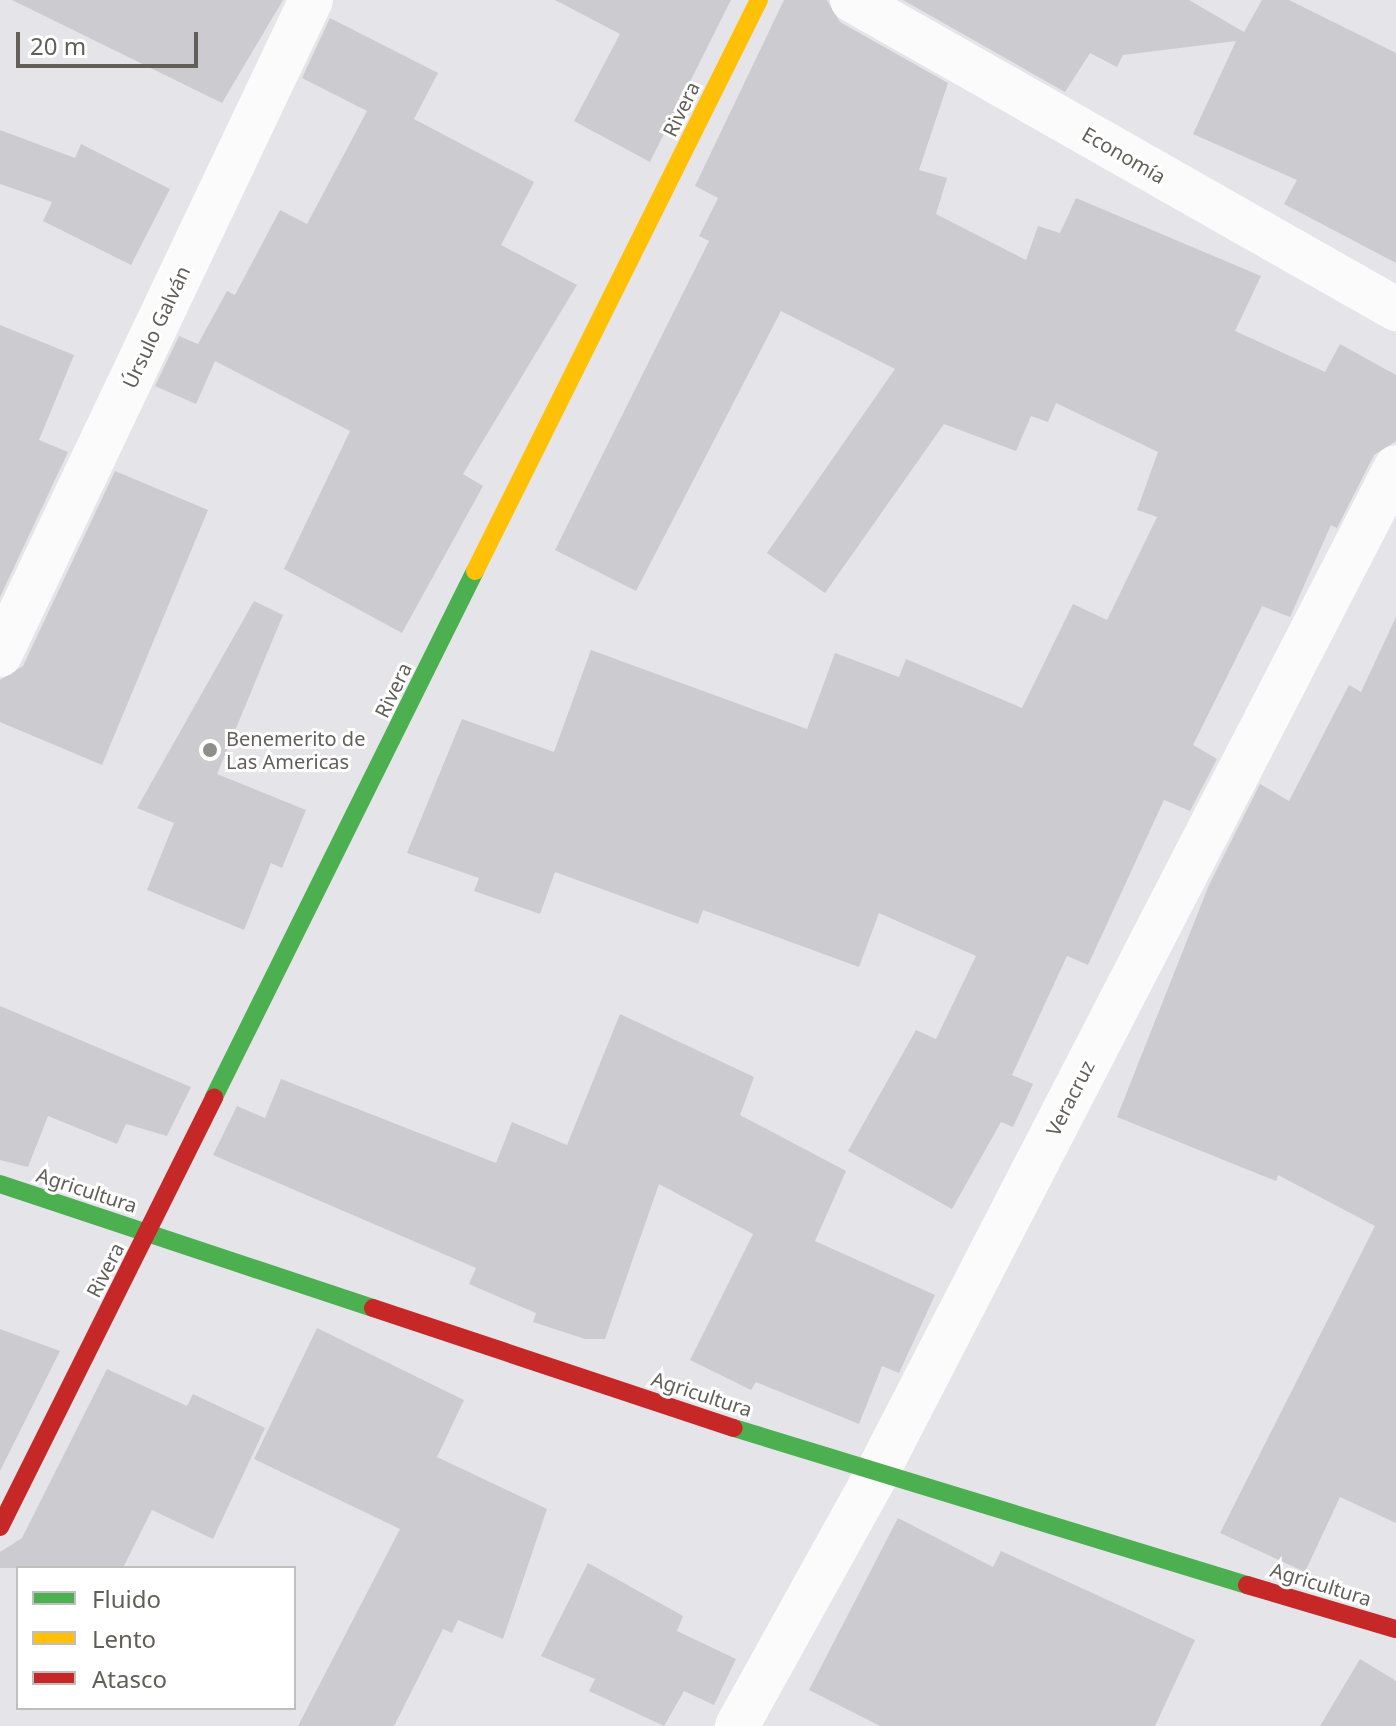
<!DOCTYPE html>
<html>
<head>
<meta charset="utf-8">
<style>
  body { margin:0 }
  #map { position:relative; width:1396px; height:1726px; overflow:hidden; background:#e4e4e9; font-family:"Noto Sans",sans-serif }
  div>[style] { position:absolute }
  .building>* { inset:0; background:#ccccd0 }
  .street>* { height:44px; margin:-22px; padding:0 22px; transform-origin:22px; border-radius:22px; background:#fbfbfc }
  .fast>* { height:18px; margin:-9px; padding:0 9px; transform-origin:9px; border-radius:9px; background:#4caf50 }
  .slow>* { height:18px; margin:-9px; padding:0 9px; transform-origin:9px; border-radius:9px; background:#ffc107 }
  .jam>* { height:18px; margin:-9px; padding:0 9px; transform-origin:9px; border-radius:9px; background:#c62828 }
  .dots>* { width:22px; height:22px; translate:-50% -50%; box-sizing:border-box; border:4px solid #fff; border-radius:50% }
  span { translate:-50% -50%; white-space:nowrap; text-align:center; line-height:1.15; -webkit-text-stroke:6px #fff; paint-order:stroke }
  .street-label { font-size:20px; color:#625f59 }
  .poi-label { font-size:20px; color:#625f59 }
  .left { translate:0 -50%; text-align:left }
  .legend { position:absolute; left:16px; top:1566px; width:280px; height:144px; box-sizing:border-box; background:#fff; border:2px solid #c0bfbd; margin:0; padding:10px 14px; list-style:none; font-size:24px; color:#625f59 }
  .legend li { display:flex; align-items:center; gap:16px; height:40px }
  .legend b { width:40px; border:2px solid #c0bfbd }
  .scale { position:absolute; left:16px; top:32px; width:182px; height:36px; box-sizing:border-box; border:4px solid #625f59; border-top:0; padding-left:10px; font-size:24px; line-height:28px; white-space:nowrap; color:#625f59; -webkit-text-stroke:6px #fff; paint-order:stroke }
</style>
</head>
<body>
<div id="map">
  <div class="building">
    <i style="clip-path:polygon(12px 0,283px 0,222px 103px)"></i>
    <i style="clip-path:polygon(555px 0,731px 0,650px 162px,574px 121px,620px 34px)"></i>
    <i style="clip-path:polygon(784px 0,827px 0,840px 22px,948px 83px,919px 170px,947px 178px,936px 214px,1026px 260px,1038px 226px,1060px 233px,1076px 198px,1261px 276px,1235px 331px,1325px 372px,1340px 344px,1396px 375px,1396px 441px,1374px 455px,1337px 528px,1331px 525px,1290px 617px,1262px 606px,1193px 745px,1217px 759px,1190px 811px,1164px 800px,1088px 965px,1067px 956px,1012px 1075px,1033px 1084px,1013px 1127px,1001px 1122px,952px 1209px,848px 1151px,916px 1030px,936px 1039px,976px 956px,879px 913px,859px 967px,703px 910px,698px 924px,555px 872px,540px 914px,474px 891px,479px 878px,407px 853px,462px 719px,554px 752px,591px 650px,807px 729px,835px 653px,899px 677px,906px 659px,1022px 708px,1073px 604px,1107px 620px,1157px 517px,1137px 510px,1158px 452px,1056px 403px,1048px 422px,1031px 416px,1016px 451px,944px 424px,825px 593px,767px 553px,895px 369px,781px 311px,636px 591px,555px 550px,709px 241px,699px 236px,718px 198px,695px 186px)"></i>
    <i style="clip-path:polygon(903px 0,1189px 0,1244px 32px,1262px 0,1289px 0,1396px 53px,1396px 263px,1284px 204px,1297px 180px,1193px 134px,1236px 41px,1123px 55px,1117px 67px,1090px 53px,1065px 92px)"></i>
    <i style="clip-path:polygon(330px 18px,438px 73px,414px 119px,534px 182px,501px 245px,577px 285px,463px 474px,483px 486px,402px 633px,284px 569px,350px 431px,215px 361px,196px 404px,155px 386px,179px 336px,198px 344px,227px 291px,235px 295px,280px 210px,307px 224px,367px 111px,302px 78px)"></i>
    <i style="clip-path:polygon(0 130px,75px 158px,81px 144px,170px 189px,131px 265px,43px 221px,52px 202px,0 184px)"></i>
    <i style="clip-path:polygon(0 325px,74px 355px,39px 440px,68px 452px,0 597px)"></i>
    <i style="clip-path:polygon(115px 471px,208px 510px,102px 765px,0 722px,0 680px,23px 666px)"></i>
    <i style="clip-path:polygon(254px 601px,283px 615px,217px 774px,306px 810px,282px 868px,271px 863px,244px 930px,147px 890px,174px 823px,137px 808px)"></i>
    <i style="clip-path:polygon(1396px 617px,1396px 1523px,1340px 1497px,1305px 1572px,1220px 1533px,1375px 1226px,1278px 1175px,1276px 1181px,1117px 1117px,1209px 885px,1260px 784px,1289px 801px,1349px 685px,1361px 692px)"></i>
    <i style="clip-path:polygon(0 1006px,191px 1087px,167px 1136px,126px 1124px,117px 1144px,48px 1116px,28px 1167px,0 1160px)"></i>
    <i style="clip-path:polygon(620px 1014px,754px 1077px,740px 1115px,846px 1171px,815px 1241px,935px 1295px,899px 1373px,882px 1366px,859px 1424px,756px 1382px,751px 1390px,690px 1360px,753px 1234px,659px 1184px,605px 1339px,585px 1339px,533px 1322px,536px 1313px,469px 1284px,476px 1268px,213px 1155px,237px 1106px,265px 1118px,281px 1079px,496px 1163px,512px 1122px,567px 1145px)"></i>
    <i style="clip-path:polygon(317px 1328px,464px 1400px,437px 1457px,547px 1509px,503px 1639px,458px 1620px,452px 1633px,443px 1629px,394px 1726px,298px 1726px,400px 1529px,254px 1459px)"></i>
    <i style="clip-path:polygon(0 1329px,60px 1351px,0 1471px)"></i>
    <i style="clip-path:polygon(107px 1369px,187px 1406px,193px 1394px,265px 1428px,213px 1539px,152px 1510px,123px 1568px,0 1568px,0 1552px,22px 1538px)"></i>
    <i style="clip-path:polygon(898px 1518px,993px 1567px,1001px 1551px,1195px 1640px,1155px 1726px,880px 1726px,809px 1690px)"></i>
    <i style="clip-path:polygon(588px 1563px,683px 1616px,677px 1631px,736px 1659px,714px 1705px,684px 1691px,664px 1726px,589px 1691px,595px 1679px,541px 1656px)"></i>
    <i style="clip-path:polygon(1360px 1659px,1396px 1681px,1396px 1726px,1320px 1726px)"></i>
  </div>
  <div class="street">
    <i style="left:852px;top:0;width:626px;rotate:29.6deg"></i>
    <i style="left:0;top:655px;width:725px;rotate:-64.6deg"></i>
    <i style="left:737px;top:1726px;width:287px;rotate:-61deg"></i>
    <i style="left:876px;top:1475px;width:1134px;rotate:-62.71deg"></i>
  </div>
  <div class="fast">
    <i style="left:214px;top:1097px;width:587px;rotate:-63.61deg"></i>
    <i style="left:0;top:1184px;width:393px;rotate:18.4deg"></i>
    <i style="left:734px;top:1428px;width:536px;rotate:17.02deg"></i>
  </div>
  <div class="slow">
    <i style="left:475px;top:571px;width:638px;rotate:-63.56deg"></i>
  </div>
  <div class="jam">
    <i style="left:373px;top:1308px;width:380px;rotate:18.4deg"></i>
    <i style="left:0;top:1527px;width:480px;rotate:-63.5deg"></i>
    <i style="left:1247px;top:1585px;width:155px;rotate:16.5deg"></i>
  </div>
  <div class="dots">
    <i style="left:210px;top:750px;background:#908e8b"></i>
  </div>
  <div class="street-label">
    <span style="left:681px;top:109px;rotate:-64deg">Rivera</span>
    <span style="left:1124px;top:155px;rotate:30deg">Economía</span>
    <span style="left:156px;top:327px;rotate:-65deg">Úrsulo Galván</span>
    <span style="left:393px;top:690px;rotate:-64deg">Rivera</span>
    <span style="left:1070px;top:1098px;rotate:-63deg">Veracruz</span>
    <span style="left:87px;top:1190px;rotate:18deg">Agricultura</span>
    <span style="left:105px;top:1270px;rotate:-63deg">Rivera</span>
    <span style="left:702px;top:1394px;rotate:18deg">Agricultura</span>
    <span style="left:1321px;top:1584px;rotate:17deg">Agricultura</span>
  </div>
  <div class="poi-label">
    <span class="left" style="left:226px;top:750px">Benemerito de<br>Las Americas</span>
  </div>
  <ul class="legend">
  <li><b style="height:10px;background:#4caf50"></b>Fluido</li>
  <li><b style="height:10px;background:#ffc107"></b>Lento</li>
  <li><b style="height:10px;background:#c62828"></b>Atasco</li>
  </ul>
  <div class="scale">20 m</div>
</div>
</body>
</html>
